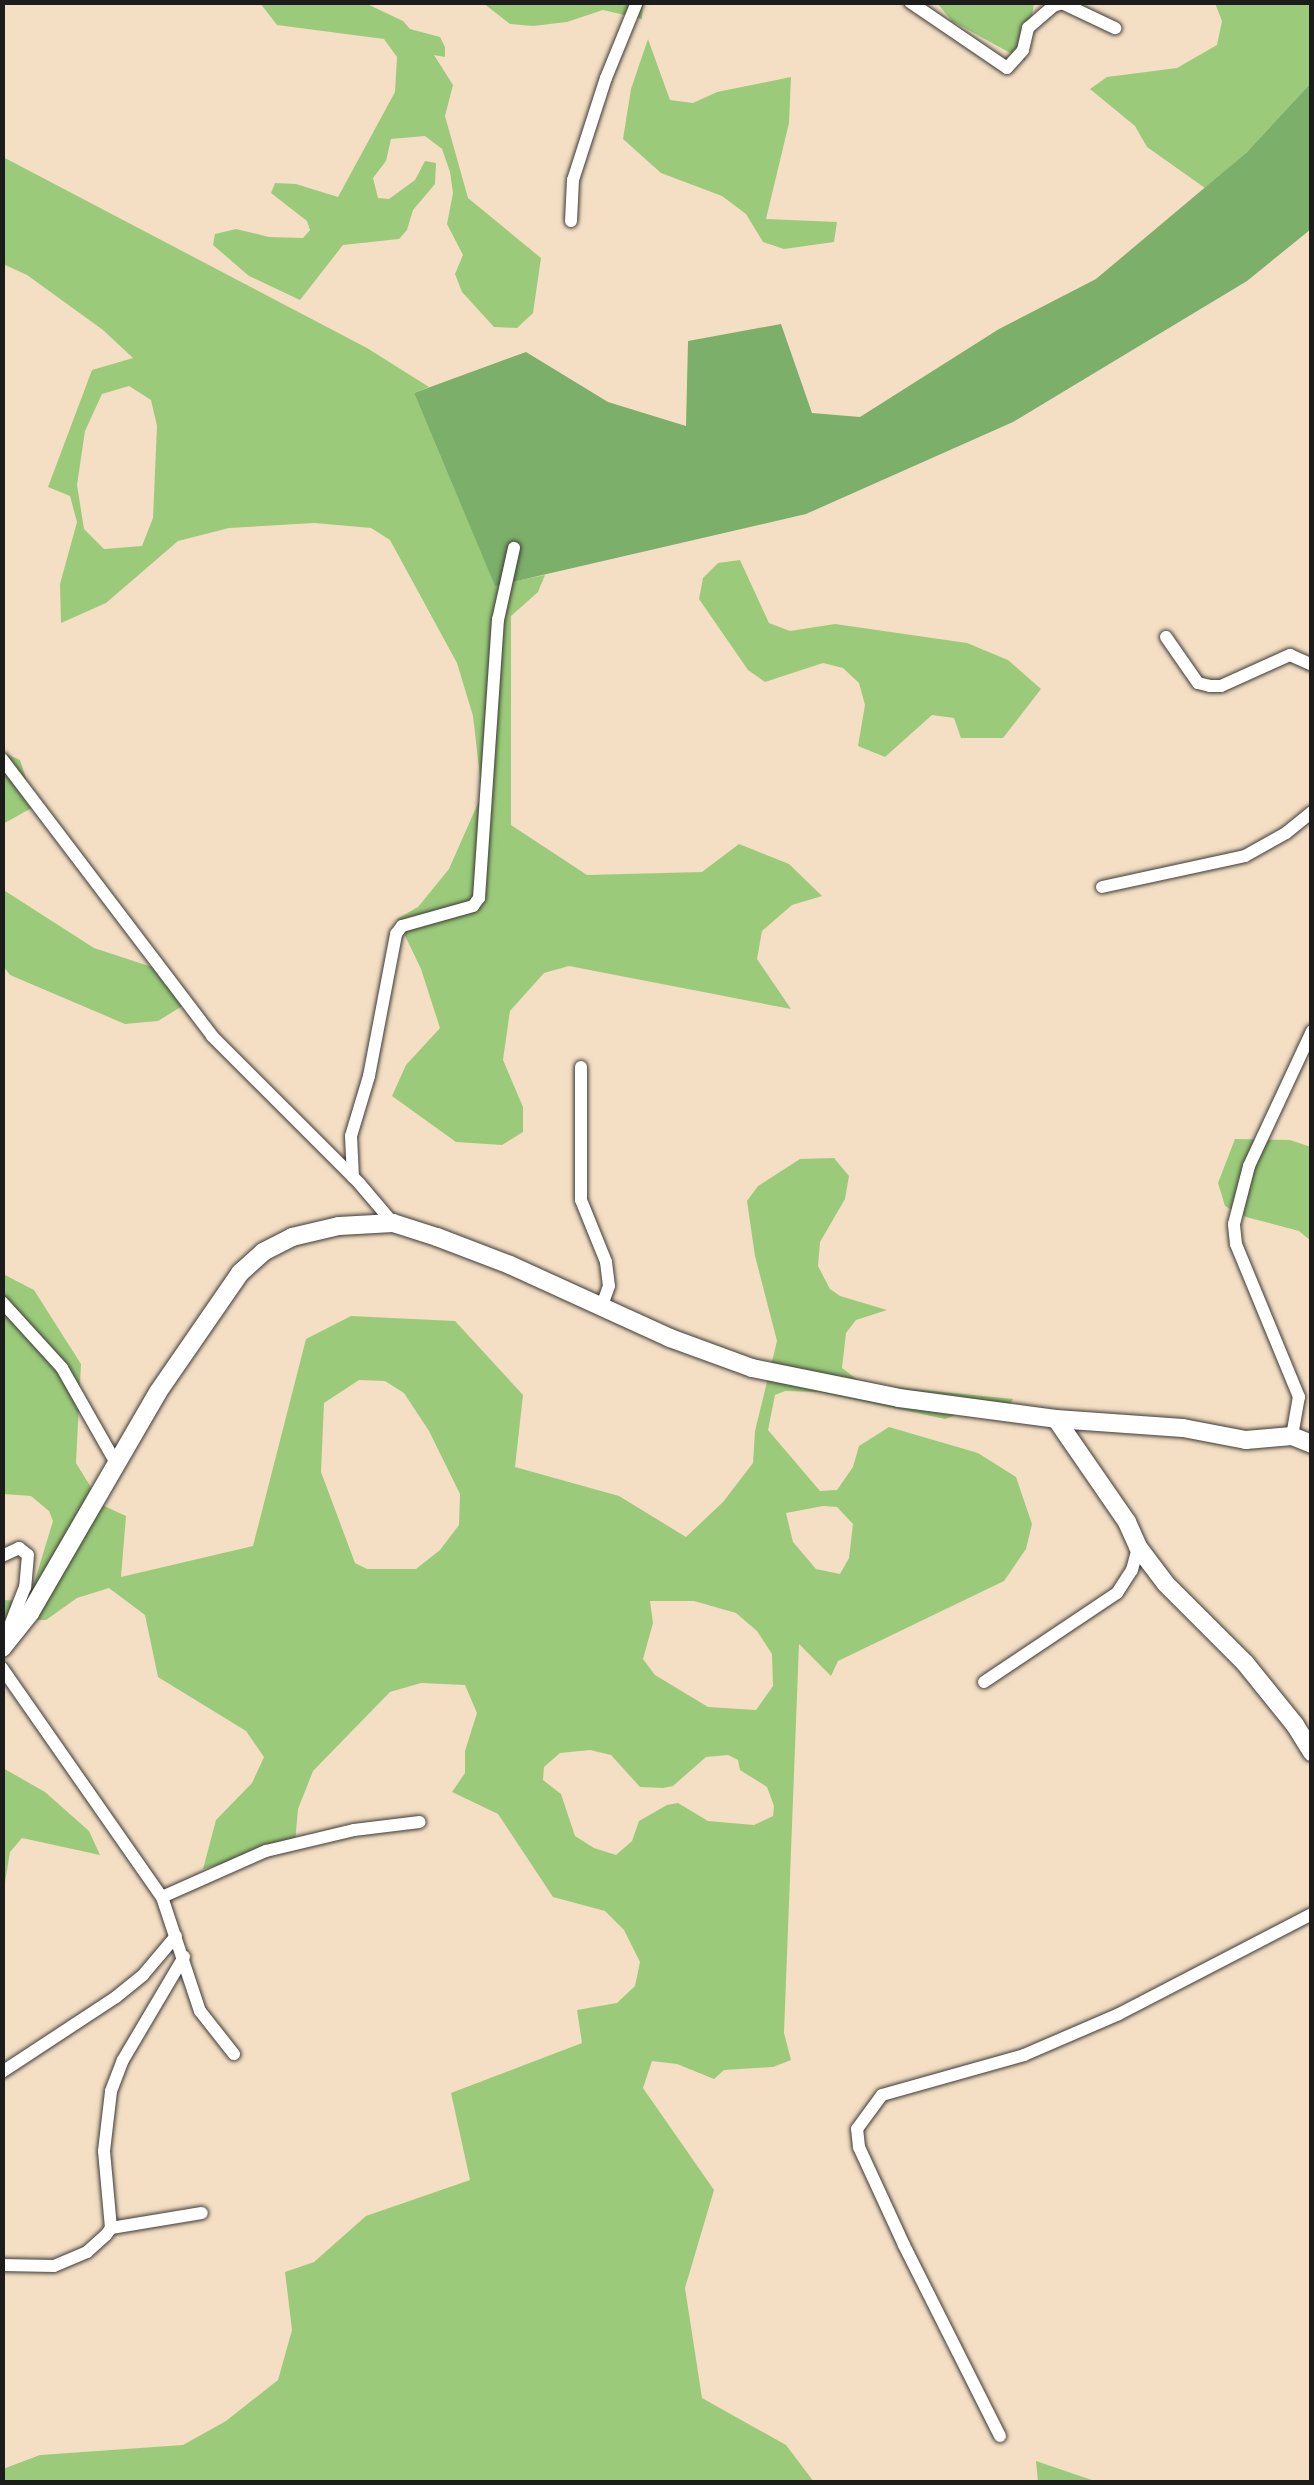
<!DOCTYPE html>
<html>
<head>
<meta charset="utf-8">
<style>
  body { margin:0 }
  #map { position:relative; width:1314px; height:2485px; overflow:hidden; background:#f4dfc4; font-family:"IM FELL Double Pica",serif }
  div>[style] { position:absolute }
  .green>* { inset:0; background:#9bcb7a }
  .forest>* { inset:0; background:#7caf6a }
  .roads { filter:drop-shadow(0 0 2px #3c3935) drop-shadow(0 0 2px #3c3935) }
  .street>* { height:12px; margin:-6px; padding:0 6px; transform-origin:6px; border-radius:6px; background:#fff }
  .secondary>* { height:18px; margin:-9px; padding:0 9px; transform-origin:9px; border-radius:9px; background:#fff }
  span { translate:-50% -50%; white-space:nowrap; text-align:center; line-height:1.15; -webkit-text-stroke:8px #f6f6f2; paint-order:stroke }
  .frame { position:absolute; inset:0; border:5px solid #1c1c1c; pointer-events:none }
</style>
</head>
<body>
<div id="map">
  <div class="green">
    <i style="clip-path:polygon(365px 3px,403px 21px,410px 29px,440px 37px,445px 47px,445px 57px,434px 55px,453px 85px,445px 116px,468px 198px,541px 258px,533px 313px,517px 328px,494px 327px,462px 292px,455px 274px,463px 255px,447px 224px,453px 193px,450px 172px,442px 149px,425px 136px,391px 139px,386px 161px,373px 178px,378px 198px,389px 199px,415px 180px,425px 161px,436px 163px,435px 184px,413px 210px,407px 230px,399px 239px,343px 245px,300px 300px,249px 276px,213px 245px,215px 234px,236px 229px,269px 237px,303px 238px,310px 230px,307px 221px,271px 193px,275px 183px,296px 184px,338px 197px,395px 92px,397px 57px,384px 39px,277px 25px,260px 3px)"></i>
    <i style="clip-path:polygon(483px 3px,643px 3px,642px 19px,603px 10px,567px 22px,533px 26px,510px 24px)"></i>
    <i style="clip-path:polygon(937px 3px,1034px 3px,1025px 61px,952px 21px)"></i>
    <i style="clip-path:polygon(1215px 3px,1311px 3px,1309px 85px,1246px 153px,1205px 188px,1147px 147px,1135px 126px,1090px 89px,1107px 77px,1177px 68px,1217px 45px,1222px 21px)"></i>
    <i style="clip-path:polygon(648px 39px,670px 100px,693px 103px,717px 92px,791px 77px,789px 123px,766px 219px,837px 222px,834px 242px,784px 249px,763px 242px,746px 214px,722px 196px,661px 173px,623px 139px,631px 89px)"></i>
    <i style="clip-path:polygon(evenodd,3px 157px,367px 348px,429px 387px,414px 393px,495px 585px,545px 575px,538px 592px,511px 616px,511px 825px,587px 875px,702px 872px,739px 844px,789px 864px,822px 896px,792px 905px,762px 931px,757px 959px,791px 1009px,569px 966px,544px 973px,510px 1011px,503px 1060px,523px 1107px,523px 1132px,502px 1145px,456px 1142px,392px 1096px,406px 1065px,440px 1028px,421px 969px,397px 919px,418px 907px,449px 869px,482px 794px,473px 716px,457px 663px,390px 540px,371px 528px,314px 523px,229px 528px,178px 541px,106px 603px,61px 623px,60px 584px,77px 522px,70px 496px,48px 487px,92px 370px,133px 358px,103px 330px,27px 275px,3px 264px,3px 157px,129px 386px,151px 400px,157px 426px,153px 518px,142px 546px,104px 549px,84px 529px,77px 485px,85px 431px,102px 394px,129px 386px)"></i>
    <i style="clip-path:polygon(740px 560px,769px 623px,790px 631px,835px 624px,967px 643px,1008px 660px,1041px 689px,1003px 738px,961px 738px,954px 718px,932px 715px,885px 757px,858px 746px,865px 705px,859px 683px,843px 668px,823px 663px,765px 682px,748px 670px,699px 599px,703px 578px,718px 563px)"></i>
    <i style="clip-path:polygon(2px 752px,20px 760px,35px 806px,3px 824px)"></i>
    <i style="clip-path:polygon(2px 889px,94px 948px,167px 972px,187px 1003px,158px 1021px,125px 1024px,10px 975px,3px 966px)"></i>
    <i style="clip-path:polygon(1235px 1139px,1290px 1140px,1311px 1147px,1311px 1241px,1299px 1231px,1246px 1217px,1225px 1206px,1218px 1183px)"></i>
    <i style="clip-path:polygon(evenodd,834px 1158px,849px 1176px,845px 1199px,820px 1242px,818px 1266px,830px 1289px,840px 1296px,887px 1310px,856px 1320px,846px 1333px,842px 1368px,863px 1384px,1013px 1399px,1009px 1406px,978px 1407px,945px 1419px,819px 1392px,785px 1391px,775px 1395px,768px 1430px,820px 1491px,837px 1490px,853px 1467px,859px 1446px,889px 1427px,978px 1453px,1016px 1477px,1032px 1524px,1026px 1549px,1004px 1581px,838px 1661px,831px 1676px,799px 1644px,784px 2033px,791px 2060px,773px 2067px,724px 2070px,714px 2079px,677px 2064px,652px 2061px,643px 2088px,714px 2190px,685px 2288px,702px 2398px,786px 2445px,814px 2482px,3px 2482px,3px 2469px,40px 2455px,183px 2445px,226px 2421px,278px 2380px,292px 2330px,285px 2272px,314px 2262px,366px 2216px,470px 2180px,451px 2093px,582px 2043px,577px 2010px,617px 2003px,635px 1986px,640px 1962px,624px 1930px,605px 1911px,553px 1897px,498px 1814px,452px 1792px,465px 1773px,465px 1751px,477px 1713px,465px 1685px,421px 1683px,390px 1692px,313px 1771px,298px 1809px,295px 1843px,203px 1869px,216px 1820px,252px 1783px,264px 1757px,246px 1731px,158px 1677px,145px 1615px,109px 1588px,77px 1598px,46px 1620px,20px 1620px,3px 1637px,3px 1600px,21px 1601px,32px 1590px,53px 1521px,49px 1511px,31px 1496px,3px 1494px,3px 1274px,34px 1290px,81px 1364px,76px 1463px,102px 1505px,126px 1516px,121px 1577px,253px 1546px,306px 1339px,351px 1316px,455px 1321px,523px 1395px,515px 1467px,619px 1496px,686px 1537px,723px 1502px,753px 1463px,755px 1431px,777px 1341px,755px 1256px,747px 1201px,758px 1186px,800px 1159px,834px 1158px,359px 1380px,385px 1381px,404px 1393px,429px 1431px,460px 1494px,459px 1525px,440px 1550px,416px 1569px,367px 1569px,355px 1563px,321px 1472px,324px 1403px,359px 1380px,834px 1158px,823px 1506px,837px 1507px,853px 1524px,849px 1558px,840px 1574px,816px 1569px,793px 1542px,786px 1513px,823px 1506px,834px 1158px,650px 1601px,694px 1601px,736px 1613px,757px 1631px,772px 1654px,773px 1686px,756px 1710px,708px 1707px,655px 1675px,643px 1659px,653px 1623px,650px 1601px,834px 1158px,590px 1750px,611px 1755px,640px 1787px,663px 1788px,673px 1786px,706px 1757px,728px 1755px,738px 1760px,740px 1770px,767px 1787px,774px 1806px,773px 1816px,754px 1825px,708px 1821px,678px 1803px,667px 1805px,639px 1821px,632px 1841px,616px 1855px,594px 1848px,575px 1836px,561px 1794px,543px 1780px,544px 1767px,560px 1753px,590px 1750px)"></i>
    <i style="clip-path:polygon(3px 1768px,45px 1792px,89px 1831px,100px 1855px,22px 1838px,10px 1852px,3px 1894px)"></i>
    <i style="clip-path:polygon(1036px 2461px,1080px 2476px,1098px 2482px,1038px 2482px)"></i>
  </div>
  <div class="forest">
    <i style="clip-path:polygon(1311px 30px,1311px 229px,1247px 281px,1013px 422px,806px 514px,495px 586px,414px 393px,526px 352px,608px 402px,686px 426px,688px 341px,781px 324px,812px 413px,860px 417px,999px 329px,1096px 279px,1246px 153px,1309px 85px)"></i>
  </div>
  <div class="roads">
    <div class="street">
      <i style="left:910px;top:2px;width:117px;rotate:34.2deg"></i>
      <i style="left:1007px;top:68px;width:24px;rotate:-48deg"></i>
      <i style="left:1023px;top:50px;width:23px;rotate:-77deg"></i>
      <i style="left:1028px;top:28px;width:33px;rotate:-41deg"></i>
      <i style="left:1053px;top:6px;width:9px;rotate:-18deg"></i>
      <i style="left:1062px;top:3px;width:59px;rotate:25.3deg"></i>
      <i style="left:571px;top:221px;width:41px;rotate:-87.2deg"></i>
      <i style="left:573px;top:180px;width:107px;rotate:-72.1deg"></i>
      <i style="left:606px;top:78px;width:82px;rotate:-67.8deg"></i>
      <i style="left:1166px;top:637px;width:56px;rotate:55.2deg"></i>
      <i style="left:1198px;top:683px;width:12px;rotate:14deg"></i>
      <i style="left:1210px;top:686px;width:11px"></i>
      <i style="left:1221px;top:686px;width:76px;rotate:-24.2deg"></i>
      <i style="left:1290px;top:655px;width:24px;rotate:24deg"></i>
      <i style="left:2px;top:759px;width:348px;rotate:52.8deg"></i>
      <i style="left:212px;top:1036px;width:208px;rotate:45deg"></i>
      <i style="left:359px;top:1183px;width:52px;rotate:49.6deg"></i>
      <i style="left:1102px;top:887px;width:146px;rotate:-12.2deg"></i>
      <i style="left:1245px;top:856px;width:47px;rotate:-29.3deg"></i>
      <i style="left:1286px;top:833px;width:33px;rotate:-39deg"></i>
      <i style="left:581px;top:1067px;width:133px;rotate:90deg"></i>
      <i style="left:581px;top:1200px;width:67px;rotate:68deg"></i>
      <i style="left:606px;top:1262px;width:24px;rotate:83deg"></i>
      <i style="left:609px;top:1286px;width:23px;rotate:110deg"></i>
      <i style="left:353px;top:1177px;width:41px;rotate:-92.8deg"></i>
      <i style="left:351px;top:1136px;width:63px;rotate:-73.3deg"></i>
      <i style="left:369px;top:1076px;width:145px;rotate:-79.2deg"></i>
      <i style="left:396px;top:934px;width:10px;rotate:-53deg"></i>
      <i style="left:402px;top:926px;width:74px;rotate:-15.7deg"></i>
      <i style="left:473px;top:906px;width:10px;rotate:-53deg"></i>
      <i style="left:479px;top:898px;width:279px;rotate:-86.1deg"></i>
      <i style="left:498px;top:620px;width:74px;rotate:-77.5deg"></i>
      <i style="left:2px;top:1302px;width:89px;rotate:47.7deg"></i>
      <i style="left:62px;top:1368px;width:109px;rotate:60.4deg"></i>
      <i style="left:1292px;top:1436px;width:40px;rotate:-80deg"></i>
      <i style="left:1299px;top:1397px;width:165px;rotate:-112.4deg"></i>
      <i style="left:1236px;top:1244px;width:20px;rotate:-96deg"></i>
      <i style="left:1234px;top:1224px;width:60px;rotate:-75.5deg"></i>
      <i style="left:1249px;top:1166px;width:149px;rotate:-65deg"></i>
      <i style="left:2px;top:1556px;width:19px;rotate:-25deg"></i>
      <i style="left:19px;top:1548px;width:11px;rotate:38deg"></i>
      <i style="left:28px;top:1555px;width:32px;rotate:95deg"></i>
      <i style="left:25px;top:1587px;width:49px;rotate:111.4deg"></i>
      <i style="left:2px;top:1668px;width:279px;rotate:55.1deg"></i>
      <i style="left:162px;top:1897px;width:120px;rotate:71.6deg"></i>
      <i style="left:200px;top:2011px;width:55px;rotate:51.7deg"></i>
      <i style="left:984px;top:1682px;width:160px;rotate:-33.8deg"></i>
      <i style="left:1117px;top:1593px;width:27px;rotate:-57deg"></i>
      <i style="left:1132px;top:1570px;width:24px;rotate:-75deg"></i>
      <i style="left:162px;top:1897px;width:114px;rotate:-23.9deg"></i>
      <i style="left:266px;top:1851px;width:90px;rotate:-13.4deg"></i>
      <i style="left:354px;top:1830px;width:66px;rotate:-6.9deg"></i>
      <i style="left:2px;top:2072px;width:136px;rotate:-33.3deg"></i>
      <i style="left:116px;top:1997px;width:35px;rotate:-39deg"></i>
      <i style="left:143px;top:1975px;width:51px;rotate:-49.8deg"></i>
      <i style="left:111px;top:2228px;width:92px;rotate:-9.4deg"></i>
      <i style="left:2px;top:2265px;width:52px;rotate:1.1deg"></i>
      <i style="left:54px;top:2266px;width:36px;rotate:-23deg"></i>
      <i style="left:87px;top:2252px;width:25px;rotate:-42deg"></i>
      <i style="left:106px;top:2235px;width:9px;rotate:-54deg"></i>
      <i style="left:111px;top:2228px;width:77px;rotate:-95.2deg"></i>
      <i style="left:104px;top:2151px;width:60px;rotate:-83.3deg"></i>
      <i style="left:111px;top:2091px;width:33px;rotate:-69deg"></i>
      <i style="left:123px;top:2060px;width:120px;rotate:-59.4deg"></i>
      <i style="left:1000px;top:2436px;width:214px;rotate:-116.7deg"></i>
      <i style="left:904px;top:2245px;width:108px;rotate:-114.7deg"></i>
      <i style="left:859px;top:2147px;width:18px;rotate:-96deg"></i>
      <i style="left:857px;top:2129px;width:42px;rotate:-53.7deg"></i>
      <i style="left:882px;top:2095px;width:148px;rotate:-15.7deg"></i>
      <i style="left:1024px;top:2055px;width:103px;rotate:-23.3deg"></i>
      <i style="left:1119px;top:2014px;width:217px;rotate:-27.4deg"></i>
    </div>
    <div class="secondary">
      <i style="left:1056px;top:1419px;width:125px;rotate:55.4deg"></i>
      <i style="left:1127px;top:1522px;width:27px;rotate:66deg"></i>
      <i style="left:1138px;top:1547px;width:46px;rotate:52.9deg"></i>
      <i style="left:1166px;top:1584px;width:112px;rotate:45deg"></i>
      <i style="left:1245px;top:1663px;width:80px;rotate:51.1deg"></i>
      <i style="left:1295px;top:1725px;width:32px;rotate:58deg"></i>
      <i style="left:2px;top:1648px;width:45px;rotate:-51.3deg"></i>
      <i style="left:30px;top:1613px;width:255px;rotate:-59.9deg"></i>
      <i style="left:158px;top:1392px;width:145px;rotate:-55.4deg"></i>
      <i style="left:240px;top:1273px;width:31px;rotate:-42deg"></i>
      <i style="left:263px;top:1252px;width:33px;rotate:-27deg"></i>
      <i style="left:292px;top:1237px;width:48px;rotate:-13.2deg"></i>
      <i style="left:339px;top:1226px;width:54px;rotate:-3.2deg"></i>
      <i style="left:393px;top:1223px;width:46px;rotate:17.7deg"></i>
      <i style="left:437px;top:1237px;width:78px;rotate:21deg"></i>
      <i style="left:510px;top:1265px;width:176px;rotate:24.5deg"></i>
      <i style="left:670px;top:1338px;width:87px;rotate:20.1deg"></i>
      <i style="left:752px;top:1368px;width:150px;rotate:11.5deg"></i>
      <i style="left:899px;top:1398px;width:158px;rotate:7.6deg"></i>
      <i style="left:1056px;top:1419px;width:127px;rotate:4.1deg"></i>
      <i style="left:1183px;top:1428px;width:64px;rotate:10.8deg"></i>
      <i style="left:1246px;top:1440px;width:46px;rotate:-5deg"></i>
      <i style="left:1292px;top:1436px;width:22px;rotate:22deg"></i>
    </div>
  </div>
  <div class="frame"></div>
</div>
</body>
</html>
